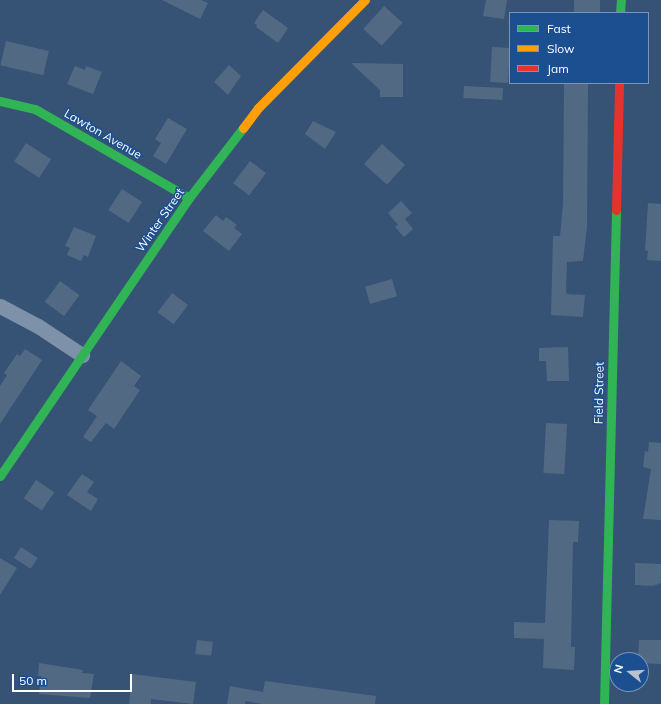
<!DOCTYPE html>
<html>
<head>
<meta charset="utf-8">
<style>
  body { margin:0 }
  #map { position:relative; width:661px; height:704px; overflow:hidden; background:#365274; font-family:Mulish,sans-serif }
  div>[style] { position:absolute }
  .building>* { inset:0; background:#526984; transform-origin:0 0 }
  .street>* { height:15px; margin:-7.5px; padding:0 7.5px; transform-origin:7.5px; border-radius:7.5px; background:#7d92a8 }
  .fast>* { height:9px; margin:-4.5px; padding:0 4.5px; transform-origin:4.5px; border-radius:4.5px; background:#30b455 }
  .slow>* { height:9px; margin:-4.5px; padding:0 4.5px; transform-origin:4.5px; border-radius:4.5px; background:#ff9f0a }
  .jam>* { height:9px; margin:-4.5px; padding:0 4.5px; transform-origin:4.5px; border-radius:4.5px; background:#e5322d }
  span { translate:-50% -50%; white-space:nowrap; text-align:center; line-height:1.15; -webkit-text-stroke:3px #1b4f8f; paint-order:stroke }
  .street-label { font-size:12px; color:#fff }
  .legend { position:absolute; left:509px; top:12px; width:140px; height:72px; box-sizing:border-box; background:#1b4f8f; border:1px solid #7695bc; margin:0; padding:5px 7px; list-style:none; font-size:12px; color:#fff }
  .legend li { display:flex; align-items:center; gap:8px; height:20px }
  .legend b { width:20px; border:1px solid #7695bc }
  .north { position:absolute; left:609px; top:652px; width:40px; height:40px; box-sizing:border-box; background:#1b4f8f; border:1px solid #7695bc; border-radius:50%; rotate:287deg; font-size:11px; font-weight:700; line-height:16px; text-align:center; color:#fff }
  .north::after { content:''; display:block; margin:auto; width:14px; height:18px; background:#b9c2ce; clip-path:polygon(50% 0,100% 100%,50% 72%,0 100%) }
  .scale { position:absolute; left:12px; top:674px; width:120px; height:18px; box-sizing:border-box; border:2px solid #fff; border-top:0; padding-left:5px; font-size:12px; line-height:14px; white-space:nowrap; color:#fff; -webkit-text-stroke:3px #1b4f8f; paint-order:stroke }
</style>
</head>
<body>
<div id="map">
  <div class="building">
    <i style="clip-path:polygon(162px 0,201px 0,208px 3px,200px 19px)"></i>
    <i style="clip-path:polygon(486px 0,507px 0,504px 19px,483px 16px)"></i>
    <i style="left:574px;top:0;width:26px;height:13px"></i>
    <i style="left:384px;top:6px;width:25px;height:31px;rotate:42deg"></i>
    <i style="clip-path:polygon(263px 10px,288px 28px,278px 43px,256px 27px,257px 25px,254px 23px)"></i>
    <i style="left:6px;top:41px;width:44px;height:25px;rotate:13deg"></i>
    <i style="left:492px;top:47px;width:18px;height:35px;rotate:3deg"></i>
    <i style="clip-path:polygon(351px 63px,403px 64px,403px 97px,380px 97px,380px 90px)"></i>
    <i style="clip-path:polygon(229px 65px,241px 76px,228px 95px,214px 82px)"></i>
    <i style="clip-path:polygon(75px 66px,85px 70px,86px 66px,102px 72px,93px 94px,67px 84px)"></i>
    <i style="clip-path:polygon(564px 83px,588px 83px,587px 227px,583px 261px,567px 262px,566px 291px,567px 294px,585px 295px,583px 317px,551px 315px,553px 236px,560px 236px,563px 204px)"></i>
    <i style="left:464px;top:86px;width:39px;height:12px;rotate:3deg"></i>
    <i style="clip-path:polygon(168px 118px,187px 129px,166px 164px,153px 156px,161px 143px,155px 139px)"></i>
    <i style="clip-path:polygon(313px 121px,336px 132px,325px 149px,305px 134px)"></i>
    <i style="left:26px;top:143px;width:30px;height:22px;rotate:33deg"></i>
    <i style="left:382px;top:144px;width:31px;height:27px;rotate:42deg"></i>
    <i style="left:250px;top:161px;width:20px;height:28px;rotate:37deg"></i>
    <i style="left:122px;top:189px;width:24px;height:25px;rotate:33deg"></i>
    <i style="clip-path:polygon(401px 201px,412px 213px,405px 219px,413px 229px,404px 237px,395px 227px,398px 225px,388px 213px)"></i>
    <i style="clip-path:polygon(648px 203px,661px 204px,661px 261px,647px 260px,648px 251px,645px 250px)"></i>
    <i style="clip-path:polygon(216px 215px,223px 221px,226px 217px,237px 225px,234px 228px,242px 234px,229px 251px,203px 231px)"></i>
    <i style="clip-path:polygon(74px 227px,96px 236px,88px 257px,84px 255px,81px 261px,67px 255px,70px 248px,65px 246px)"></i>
    <i style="left:392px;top:279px;width:18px;height:28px;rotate:74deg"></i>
    <i style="left:60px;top:281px;width:24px;height:26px;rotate:36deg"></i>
    <i style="left:172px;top:293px;width:20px;height:24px;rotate:37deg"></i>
    <i style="clip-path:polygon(568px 347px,569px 381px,547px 381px,546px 361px,539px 361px,539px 348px)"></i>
    <i style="clip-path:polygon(25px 349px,42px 360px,0 424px,0 386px,7px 375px,4px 373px,17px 354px,20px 356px)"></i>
    <i style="clip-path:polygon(121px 361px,141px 376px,134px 386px,140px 390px,114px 429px,106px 423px,91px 442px,83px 437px,97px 416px,88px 410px)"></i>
    <i style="left:546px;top:423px;width:21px;height:50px;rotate:3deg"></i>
    <i style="clip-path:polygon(649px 442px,661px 443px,661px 520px,643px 519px,651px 469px,643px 467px,645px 451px,648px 452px)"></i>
    <i style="clip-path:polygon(82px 474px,94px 482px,87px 492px,98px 499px,91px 511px,67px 495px)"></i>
    <i style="left:36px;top:480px;width:22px;height:22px;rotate:34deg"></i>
    <i style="clip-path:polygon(549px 520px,579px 521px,578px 542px,573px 542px,571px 647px,575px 647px,574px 670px,543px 668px,544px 639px,514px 638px,514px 622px,545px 623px)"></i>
    <i style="left:21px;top:547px;width:20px;height:13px;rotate:33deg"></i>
    <i style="clip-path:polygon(0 558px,17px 568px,0 595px)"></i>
    <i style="clip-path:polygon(635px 563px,661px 564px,661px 583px,653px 586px,635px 585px)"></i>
    <i style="left:197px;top:640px;width:16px;height:14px;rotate:7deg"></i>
    <i style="clip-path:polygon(639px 640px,661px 640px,661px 664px,641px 663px,641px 660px,638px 660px)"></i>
    <i style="clip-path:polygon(39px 663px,83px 670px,82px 673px,94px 674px,90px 698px,39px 694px,41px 676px,38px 676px)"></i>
    <i style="clip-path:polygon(132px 674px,196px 682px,193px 704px,151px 699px,151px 704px,129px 704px)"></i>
    <i style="clip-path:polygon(265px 681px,376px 696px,375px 704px,262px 704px,246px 701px,245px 704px,227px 704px,230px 686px,263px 692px)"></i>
  </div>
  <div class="street">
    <i style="left:0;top:306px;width:43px;rotate:27.8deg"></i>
    <i style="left:38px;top:326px;width:53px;rotate:33.4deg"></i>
  </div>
  <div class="fast">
    <i style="left:620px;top:13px;width:13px;rotate:-86deg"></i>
    <i style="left:0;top:101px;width:36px;rotate:13deg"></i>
    <i style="left:35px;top:109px;width:178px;rotate:30deg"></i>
    <i style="left:0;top:476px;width:336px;rotate:-55.8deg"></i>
    <i style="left:189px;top:198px;width:88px;rotate:-52.4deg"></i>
    <i style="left:604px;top:704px;width:494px;rotate:-88.6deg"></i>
  </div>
  <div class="slow">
    <i style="left:243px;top:128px;width:25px;rotate:-53deg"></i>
    <i style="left:258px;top:108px;width:152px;rotate:-45.3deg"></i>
  </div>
  <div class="jam">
    <i style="left:616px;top:210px;width:127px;rotate:-88.6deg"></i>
  </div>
  <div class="street-label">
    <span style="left:103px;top:134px;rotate:30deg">Lawton Avenue</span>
    <span style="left:160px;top:220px;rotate:-55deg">Winter Street</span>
    <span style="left:599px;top:393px;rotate:-89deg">Field Street</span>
  </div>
  <ul class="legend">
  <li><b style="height:5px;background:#30b455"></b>Fast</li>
  <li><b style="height:5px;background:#ff9f0a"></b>Slow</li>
  <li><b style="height:5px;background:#e5322d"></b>Jam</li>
  </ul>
  <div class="north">N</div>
  <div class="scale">50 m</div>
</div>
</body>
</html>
